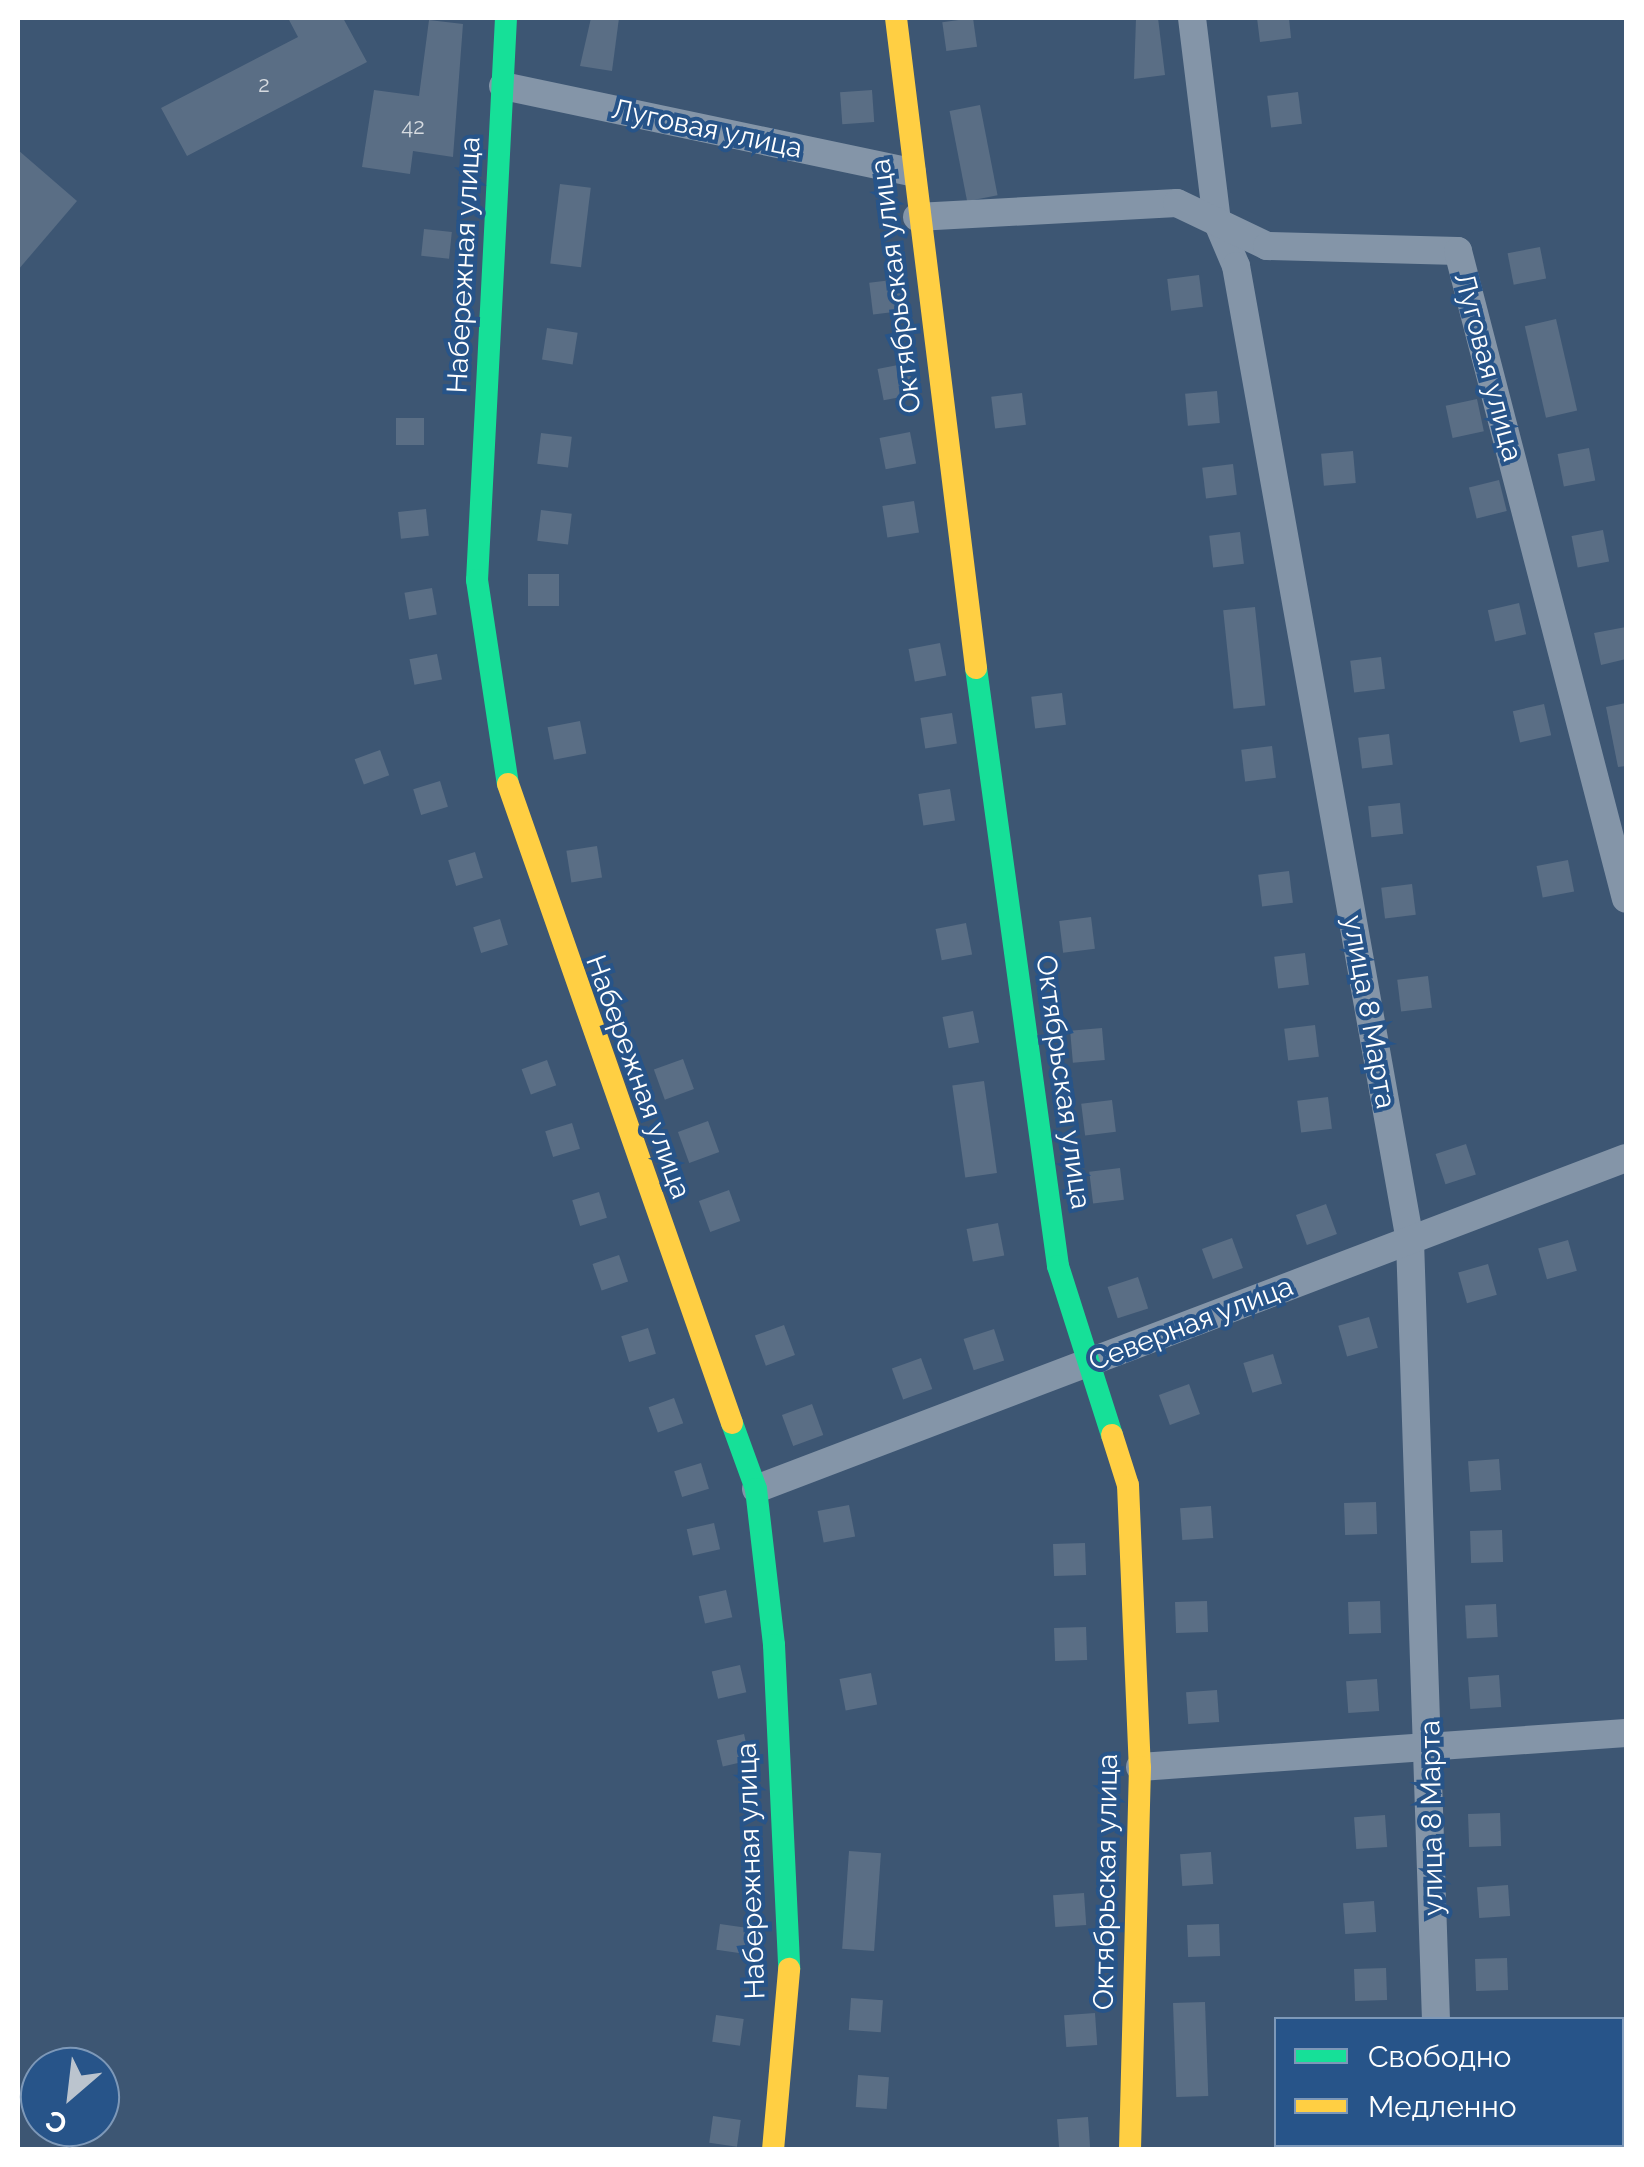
<!DOCTYPE html>
<html>
<head>
<meta charset="utf-8">
<style>
  body { margin:0 }
  #map { position:relative; width:1644px; height:2167px; overflow:hidden; background:#3d5673; font-family:Raleway,sans-serif }
  div>[style] { position:absolute }
  .building>* { inset:0; background:#5a6e85; transform-origin:0 0 }
  .street>* { height:28px; margin:-14px; padding:0 14px; transform-origin:14px; border-radius:14px; background:#8495a8 }
  .fast>* { height:22px; margin:-11px; padding:0 11px; transform-origin:11px; border-radius:11px; background:#16e098 }
  .slow>* { height:22px; margin:-11px; padding:0 11px; transform-origin:11px; border-radius:11px; background:#ffcf43 }
  span { translate:-50% -50%; white-space:nowrap; text-align:center; line-height:1.15; -webkit-text-stroke:8px #275489; paint-order:stroke }
  .number-label { font-size:22px; color:#d6dbe0 }
  .number-label span { -webkit-text-stroke-width:0 }
  .street-label { font-size:28px; color:#fff }
  .frame { position:absolute; inset:0; border:20px solid #fff; pointer-events:none }
  .legend { position:absolute; left:1274px; top:2017px; width:350px; height:130px; box-sizing:border-box; background:#275489; border:2px solid #7d98b8; margin:0; padding:12px 18px; list-style:none; font-size:30px; color:#fff }
  .legend li { display:flex; align-items:center; gap:20px; height:50px }
  .legend b { width:50px; border:2px solid #7d98b8 }
  .north { position:absolute; left:20px; top:2047px; width:100px; height:100px; box-sizing:border-box; background:#275489; border:2px solid #7d98b8; border-radius:50%; rotate:208deg; font-size:28px; font-weight:700; line-height:40px; text-align:center; color:#fff }
  .north::after { content:''; display:block; margin:auto; width:35px; height:45px; background:#bbc4ce; clip-path:polygon(50% 0,100% 100%,50% 72%,0 100%) }
</style>
</head>
<body>
<div id="map">
  <div class="building">
    <i style="clip-path:polygon(288px 18px,343px 18px,367px 62px,187px 156px,161px 108px,298px 37px)"></i>
    <i style="clip-path:polygon(591px 18px,619px 18px,612px 71px,580px 66px)"></i>
    <i style="left:973px;top:18px;width:29px;height:31px;rotate:82deg"></i>
    <i style="clip-path:polygon(1136px 18px,1158px 18px,1165px 75px,1134px 79px)"></i>
    <i style="clip-path:polygon(1257px 18px,1289px 18px,1291px 38px,1260px 42px)"></i>
    <i style="clip-path:polygon(429px 20px,463px 24px,453px 157px,413px 151px,410px 174px,362px 167px,374px 90px,419px 96px)"></i>
    <i style="left:872px;top:90px;width:32px;height:32px;rotate:86deg"></i>
    <i style="left:1298px;top:92px;width:32px;height:31px;rotate:83deg"></i>
    <i style="left:980px;top:105px;width:92px;height:31px;rotate:79deg"></i>
    <i style="clip-path:polygon(18px 150px,77px 201px,18px 270px)"></i>
    <i style="left:560px;top:184px;width:31px;height:80px;rotate:7deg"></i>
    <i style="left:424px;top:229px;width:28px;height:27px;rotate:6deg"></i>
    <i style="left:1540px;top:247px;width:32px;height:33px;rotate:79deg"></i>
    <i style="left:1199px;top:275px;width:32px;height:32px;rotate:83deg"></i>
    <i style="left:900px;top:279px;width:32px;height:31px;rotate:83deg"></i>
    <i style="left:1556px;top:319px;width:94px;height:32px;rotate:77deg"></i>
    <i style="left:547px;top:328px;width:31px;height:32px;rotate:9deg"></i>
    <i style="left:908px;top:363px;width:32px;height:31px;rotate:79deg"></i>
    <i style="left:1217px;top:391px;width:32px;height:32px;rotate:85deg"></i>
    <i style="left:1022px;top:393px;width:32px;height:31px;rotate:83deg"></i>
    <i style="left:1477px;top:399px;width:33px;height:32px;rotate:78deg"></i>
    <i style="left:424px;top:418px;width:27px;height:28px;rotate:90deg"></i>
    <i style="left:910px;top:432px;width:32px;height:31px;rotate:79deg"></i>
    <i style="left:541px;top:433px;width:31px;height:31px;rotate:7deg"></i>
    <i style="left:1589px;top:448px;width:33px;height:32px;rotate:79deg"></i>
    <i style="left:1353px;top:451px;width:32px;height:32px;rotate:85deg"></i>
    <i style="left:1233px;top:464px;width:31px;height:31px;rotate:83deg"></i>
    <i style="left:1499px;top:480px;width:32px;height:31px;rotate:76deg"></i>
    <i style="left:914px;top:501px;width:32px;height:32px;rotate:81deg"></i>
    <i style="left:426px;top:509px;width:27px;height:28px;rotate:84deg"></i>
    <i style="left:541px;top:510px;width:31px;height:31px;rotate:7deg"></i>
    <i style="left:1603px;top:530px;width:32px;height:32px;rotate:79deg"></i>
    <i style="left:1240px;top:532px;width:32px;height:31px;rotate:83deg"></i>
    <i style="left:528px;top:574px;width:31px;height:32px"></i>
    <i style="left:432px;top:588px;width:27px;height:28px;rotate:80deg"></i>
    <i style="left:1519px;top:603px;width:32px;height:32px;rotate:77deg"></i>
    <i style="left:1255px;top:607px;width:99px;height:32px;rotate:84deg"></i>
    <i style="clip-path:polygon(1626px 627px,1626px 659px,1601px 665px,1594px 633px)"></i>
    <i style="left:940px;top:643px;width:33px;height:32px;rotate:79deg"></i>
    <i style="left:437px;top:654px;width:26px;height:28px;rotate:79deg"></i>
    <i style="left:1381px;top:657px;width:32px;height:31px;rotate:83deg"></i>
    <i style="left:1062px;top:693px;width:32px;height:31px;rotate:83deg"></i>
    <i style="clip-path:polygon(1626px 703px,1626px 766px,1618px 767px,1606px 707px)"></i>
    <i style="left:1544px;top:704px;width:32px;height:32px;rotate:77deg"></i>
    <i style="left:952px;top:713px;width:31px;height:32px;rotate:81deg"></i>
    <i style="left:580px;top:721px;width:33px;height:33px;rotate:79deg"></i>
    <i style="left:1389px;top:734px;width:31px;height:31px;rotate:83deg"></i>
    <i style="left:1272px;top:746px;width:32px;height:31px;rotate:83deg"></i>
    <i style="left:380px;top:750px;width:27px;height:27px;rotate:70deg"></i>
    <i style="left:440px;top:781px;width:27px;height:28px;rotate:73deg"></i>
    <i style="left:950px;top:789px;width:32px;height:32px;rotate:81deg"></i>
    <i style="left:1400px;top:803px;width:31px;height:32px;rotate:84deg"></i>
    <i style="left:597px;top:846px;width:32px;height:31px;rotate:81deg"></i>
    <i style="left:475px;top:852px;width:27px;height:28px;rotate:73deg"></i>
    <i style="left:1568px;top:860px;width:32px;height:32px;rotate:79deg"></i>
    <i style="left:1289px;top:871px;width:32px;height:31px;rotate:83deg"></i>
    <i style="left:1412px;top:884px;width:31px;height:31px;rotate:83deg"></i>
    <i style="left:1091px;top:917px;width:32px;height:32px;rotate:83deg"></i>
    <i style="left:500px;top:919px;width:27px;height:28px;rotate:73deg"></i>
    <i style="left:966px;top:923px;width:32px;height:31px;rotate:79deg"></i>
    <i style="left:1305px;top:953px;width:32px;height:31px;rotate:83deg"></i>
    <i style="left:1428px;top:976px;width:32px;height:31px;rotate:83deg"></i>
    <i style="left:973px;top:1011px;width:32px;height:31px;rotate:79deg"></i>
    <i style="left:1315px;top:1025px;width:32px;height:31px;rotate:83deg"></i>
    <i style="left:1102px;top:1028px;width:32px;height:32px;rotate:85deg"></i>
    <i style="left:683px;top:1059px;width:32px;height:31px;rotate:70deg"></i>
    <i style="left:547px;top:1060px;width:27px;height:27px;rotate:70deg"></i>
    <i style="left:984px;top:1081px;width:93px;height:32px;rotate:82deg"></i>
    <i style="left:1328px;top:1097px;width:32px;height:31px;rotate:83deg"></i>
    <i style="left:1112px;top:1100px;width:32px;height:31px;rotate:83deg"></i>
    <i style="left:708px;top:1121px;width:33px;height:32px;rotate:70deg"></i>
    <i style="left:572px;top:1123px;width:27px;height:28px;rotate:73deg"></i>
    <i style="left:1466px;top:1144px;width:32px;height:32px;rotate:72deg"></i>
    <i style="left:1120px;top:1168px;width:32px;height:31px;rotate:83deg"></i>
    <i style="left:729px;top:1190px;width:33px;height:32px;rotate:70deg"></i>
    <i style="left:599px;top:1192px;width:27px;height:28px;rotate:73deg"></i>
    <i style="left:1326px;top:1204px;width:32px;height:32px;rotate:70deg"></i>
    <i style="left:998px;top:1223px;width:33px;height:32px;rotate:79deg"></i>
    <i style="left:1232px;top:1238px;width:32px;height:32px;rotate:70deg"></i>
    <i style="left:1568px;top:1240px;width:32px;height:31px;rotate:74deg"></i>
    <i style="left:619px;top:1255px;width:28px;height:28px;rotate:71deg"></i>
    <i style="left:1488px;top:1264px;width:32px;height:31px;rotate:74deg"></i>
    <i style="left:1138px;top:1277px;width:33px;height:32px;rotate:72deg"></i>
    <i style="left:1369px;top:1317px;width:32px;height:32px;rotate:74deg"></i>
    <i style="left:784px;top:1325px;width:32px;height:31px;rotate:70deg"></i>
    <i style="left:648px;top:1328px;width:27px;height:28px;rotate:73deg"></i>
    <i style="left:994px;top:1329px;width:33px;height:32px;rotate:72deg"></i>
    <i style="left:1273px;top:1354px;width:31px;height:31px;rotate:73deg"></i>
    <i style="left:921px;top:1358px;width:33px;height:31px;rotate:70deg"></i>
    <i style="left:1189px;top:1384px;width:32px;height:32px;rotate:70deg"></i>
    <i style="left:674px;top:1398px;width:27px;height:27px;rotate:70deg"></i>
    <i style="left:812px;top:1404px;width:33px;height:32px;rotate:70deg"></i>
    <i style="left:1499px;top:1459px;width:31px;height:31px;rotate:86deg"></i>
    <i style="left:701px;top:1463px;width:27px;height:28px;rotate:73deg"></i>
    <i style="left:1376px;top:1502px;width:32px;height:32px;rotate:88deg"></i>
    <i style="left:849px;top:1505px;width:32px;height:32px;rotate:79deg"></i>
    <i style="left:1211px;top:1506px;width:32px;height:31px;rotate:86deg"></i>
    <i style="left:714px;top:1523px;width:27px;height:28px;rotate:77deg"></i>
    <i style="left:1502px;top:1530px;width:32px;height:32px;rotate:88deg"></i>
    <i style="left:1085px;top:1543px;width:32px;height:32px;rotate:88deg"></i>
    <i style="left:726px;top:1590px;width:28px;height:28px;rotate:77deg"></i>
    <i style="left:1207px;top:1601px;width:31px;height:32px;rotate:88deg"></i>
    <i style="left:1380px;top:1601px;width:32px;height:32px;rotate:88deg"></i>
    <i style="left:1496px;top:1604px;width:33px;height:31px;rotate:87deg"></i>
    <i style="left:1086px;top:1627px;width:33px;height:32px;rotate:88deg"></i>
    <i style="left:740px;top:1665px;width:28px;height:29px;rotate:77deg"></i>
    <i style="left:871px;top:1673px;width:32px;height:32px;rotate:79deg"></i>
    <i style="left:1499px;top:1675px;width:32px;height:31px;rotate:86deg"></i>
    <i style="left:1377px;top:1679px;width:32px;height:31px;rotate:86deg"></i>
    <i style="left:1217px;top:1690px;width:32px;height:31px;rotate:86deg"></i>
    <i style="left:744px;top:1734px;width:27px;height:28px;rotate:77deg"></i>
    <i style="left:1500px;top:1813px;width:33px;height:32px;rotate:88deg"></i>
    <i style="left:1385px;top:1815px;width:32px;height:31px;rotate:86deg"></i>
    <i style="left:849px;top:1851px;width:32px;height:98px;rotate:4deg"></i>
    <i style="left:1211px;top:1852px;width:32px;height:31px;rotate:86deg"></i>
    <i style="left:1508px;top:1885px;width:31px;height:31px;rotate:86deg"></i>
    <i style="left:1084px;top:1893px;width:32px;height:31px;rotate:86deg"></i>
    <i style="left:1374px;top:1901px;width:31px;height:31px;rotate:86deg"></i>
    <i style="left:720px;top:1924px;width:28px;height:26px;rotate:8deg"></i>
    <i style="left:1219px;top:1924px;width:32px;height:32px;rotate:88deg"></i>
    <i style="left:1507px;top:1958px;width:32px;height:32px;rotate:88deg"></i>
    <i style="left:1386px;top:1968px;width:32px;height:32px;rotate:88deg"></i>
    <i style="left:851px;top:1998px;width:32px;height:32px;rotate:4deg"></i>
    <i style="left:1205px;top:2002px;width:94px;height:32px;rotate:88deg"></i>
    <i style="left:1095px;top:2013px;width:32px;height:31px;rotate:86deg"></i>
    <i style="left:716px;top:2015px;width:28px;height:27px;rotate:8deg"></i>
    <i style="left:858px;top:2075px;width:31px;height:32px;rotate:4deg"></i>
    <i style="left:713px;top:2116px;width:28px;height:27px;rotate:8deg"></i>
    <i style="left:1088px;top:2117px;width:32px;height:31px;rotate:86deg"></i>
  </div>
  <div class="street">
    <i style="left:1192px;top:18px;width:205px;rotate:83deg"></i>
    <i style="left:1217px;top:221px;width:49px;rotate:67.1deg"></i>
    <i style="left:1236px;top:266px;width:990px;rotate:79.88deg"></i>
    <i style="left:1410px;top:1241px;width:779px;rotate:88.09deg"></i>
    <i style="left:503px;top:86px;width:418px;rotate:11.9deg"></i>
    <i style="left:917px;top:217px;width:260px;rotate:-3.1deg"></i>
    <i style="left:1177px;top:203px;width:100px;rotate:25.5deg"></i>
    <i style="left:1267px;top:246px;width:191px;rotate:1.5deg"></i>
    <i style="left:1458px;top:251px;width:669px;rotate:75.47deg"></i>
    <i style="left:756px;top:1489px;width:931px;rotate:-20.83deg"></i>
    <i style="left:1140px;top:1767px;width:487px;rotate:-4deg"></i>
    <i style="left:1438px;top:2144px;width:6px;rotate:90deg"></i>
  </div>
  <div class="fast">
    <i style="left:506px;top:18px;width:563px;rotate:92.95deg"></i>
    <i style="left:477px;top:580px;width:206px;rotate:81.4deg"></i>
    <i style="left:976px;top:668px;width:604px;rotate:82.19deg"></i>
    <i style="left:1058px;top:1266px;width:177px;rotate:72.3deg"></i>
    <i style="left:732px;top:1423px;width:70px;rotate:70deg"></i>
    <i style="left:756px;top:1489px;width:157px;rotate:83.4deg"></i>
    <i style="left:774px;top:1645px;width:324px;rotate:87.3deg"></i>
  </div>
  <div class="slow">
    <i style="left:896px;top:18px;width:655px;rotate:82.98deg"></i>
    <i style="left:508px;top:784px;width:677px;rotate:70.68deg"></i>
    <i style="left:1112px;top:1435px;width:52px;rotate:72.3deg"></i>
    <i style="left:1128px;top:1485px;width:282px;rotate:87.6deg"></i>
    <i style="left:1140px;top:1767px;width:383px;rotate:91.5deg"></i>
    <i style="left:773px;top:2150px;width:182px;rotate:-84.9deg"></i>
  </div>
  <div class="number-label">
    <span style="left:264px;top:85px">2</span>
    <span style="left:413px;top:127px">42</span>
  </div>
  <div class="street-label">
    <span style="left:707px;top:129px;rotate:12deg">Луговая улица</span>
    <span style="left:464px;top:265px;rotate:-87deg">Набережная улица</span>
    <span style="left:896px;top:286px;rotate:-97deg">Октябрьская улица</span>
    <span style="left:1488px;top:367px;rotate:75deg">Луговая улица</span>
    <span style="left:1369px;top:1012px;rotate:80deg">улица 8 Марта</span>
    <span style="left:638px;top:1077px;rotate:70deg">Набережная улица</span>
    <span style="left:1063px;top:1082px;rotate:82deg">Октябрьская улица</span>
    <span style="left:1191px;top:1324px;rotate:-21deg">Северная улица</span>
    <span style="left:1432px;top:1818px;rotate:-91deg">улица 8 Марта</span>
    <span style="left:751px;top:1871px;rotate:-92deg">Набережная улица</span>
    <span style="left:1106px;top:1882px;rotate:-89deg">Октябрьская улица</span>
  </div>
  <div class="frame"></div>
  <ul class="legend">
  <li><b style="height:12px;background:#16e098"></b>Свободно</li>
  <li><b style="height:12px;background:#ffcf43"></b>Медленно</li>
  </ul>
  <div class="north">С</div>
</div>
</body>
</html>
